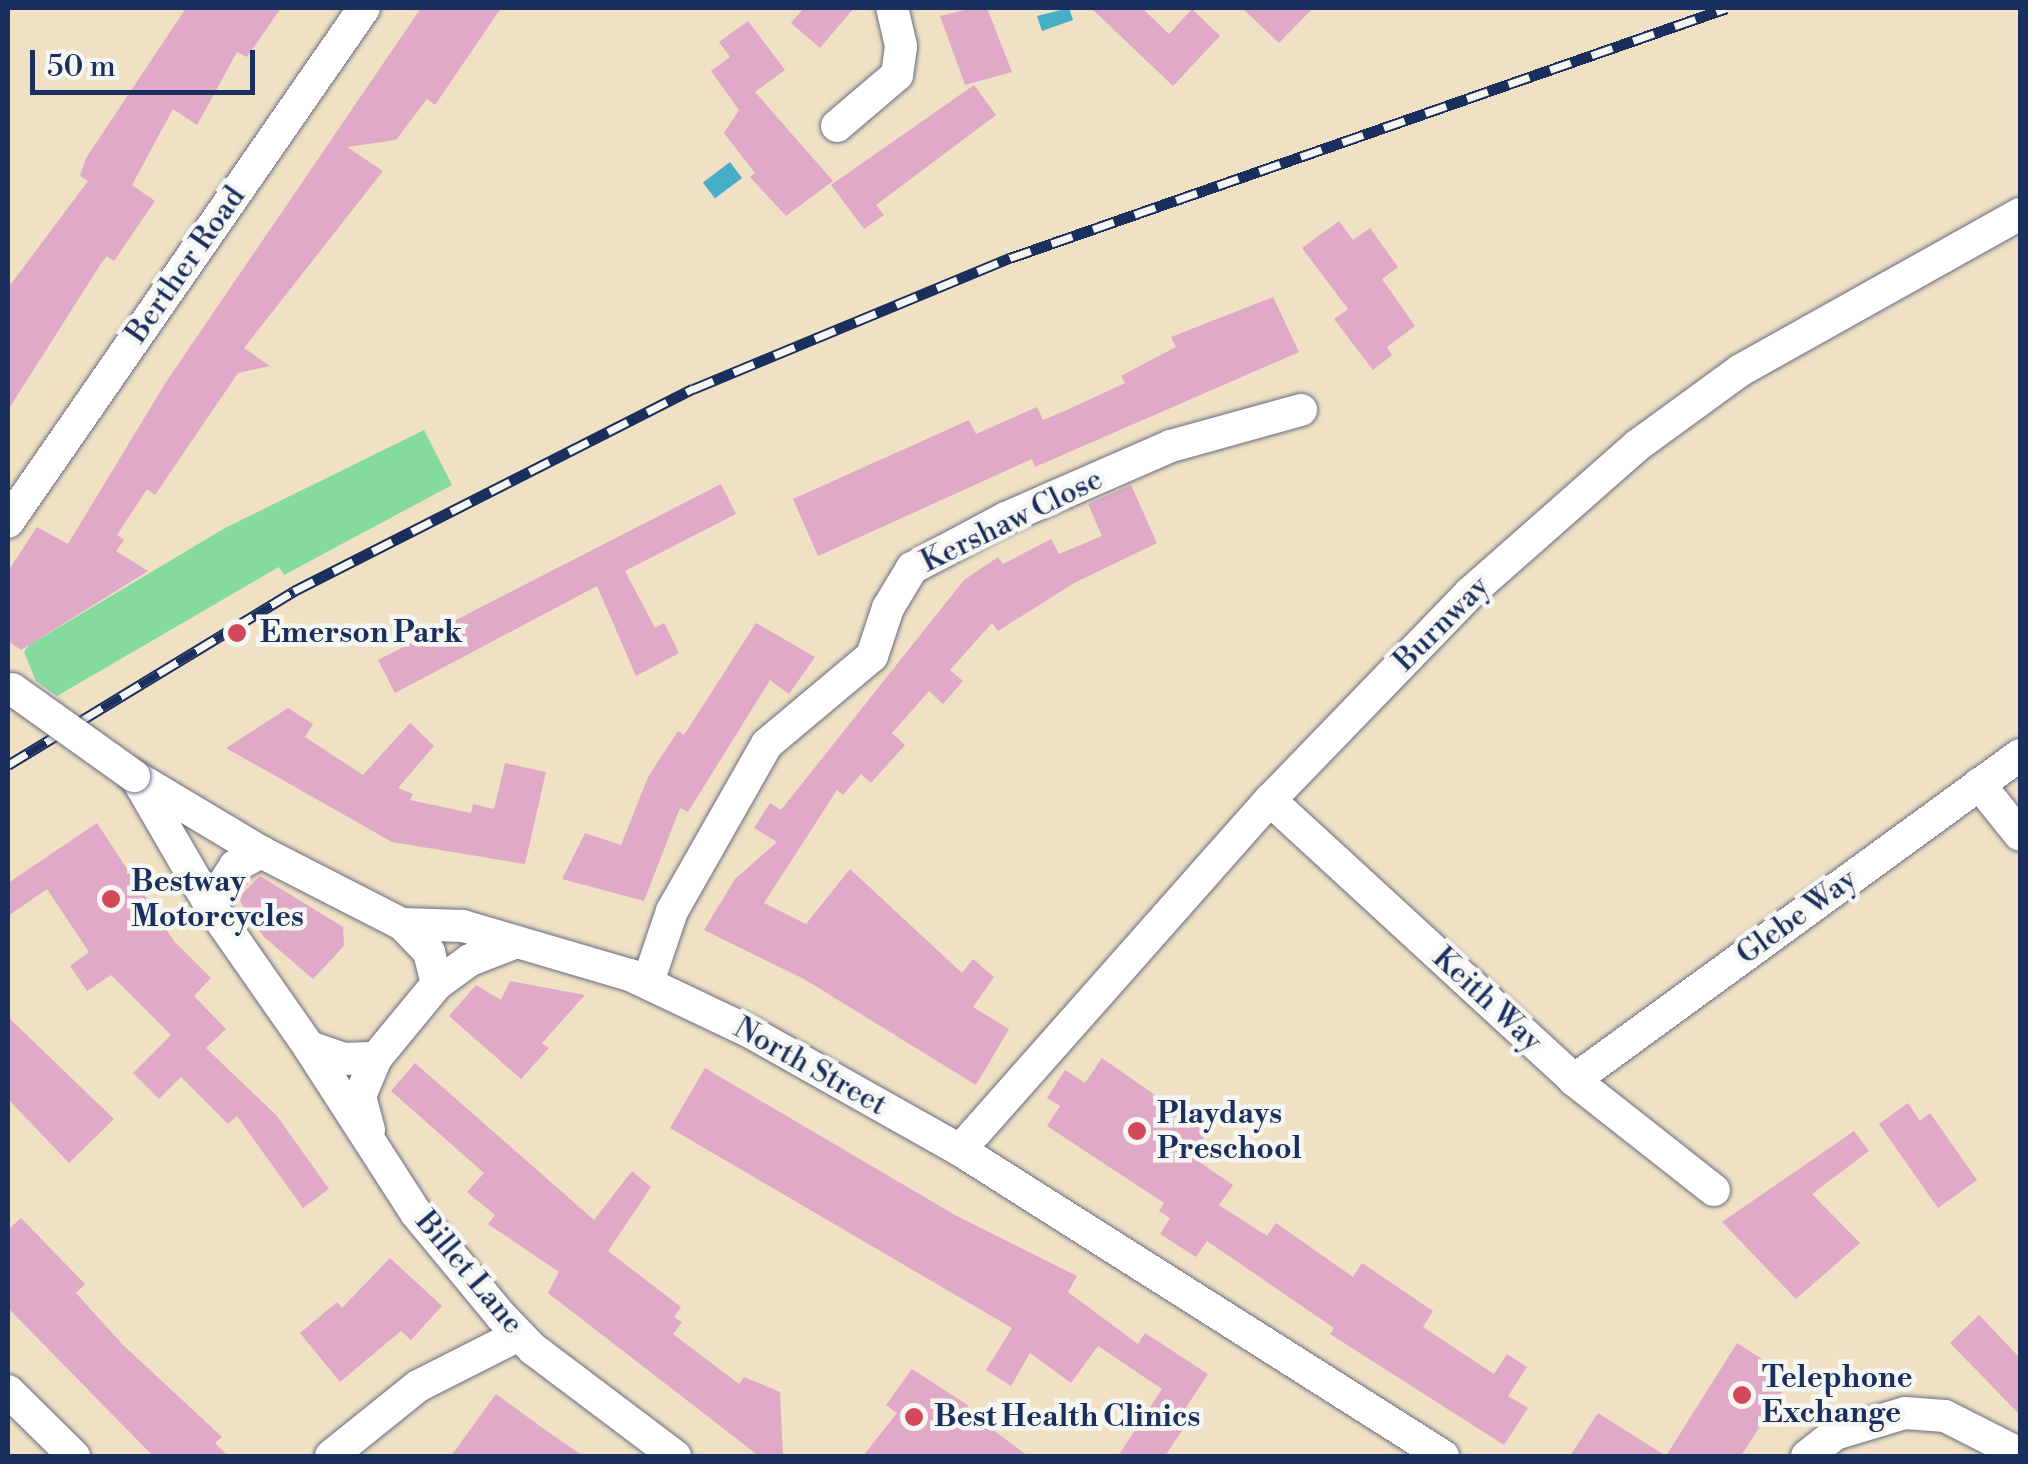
<!DOCTYPE html>
<html>
<head>
<meta charset="utf-8">
<style>
  body { margin:0 }
  #map { position:relative; width:2028px; height:1464px; overflow:hidden; background:#f0e1c4; font-family:"Libre Bodoni",serif }
  div>[style] { position:absolute }
  .green>* { inset:0; background:#85da9d }
  .water>* { inset:0; background:#46afc5; transform-origin:0 0 }
  .building>* { inset:0; background:#dfa9c7 }
  .roads { filter:drop-shadow(0 0 2px #666d82) drop-shadow(0 0 2px #666d82) }
  .minor>* { height:32px; margin:-16px; padding:0 16px; transform-origin:16px; border-radius:16px; background:#fff }
  .rail>* { height:11px; margin-top:-5.5px; transform-origin:0; background:repeating-linear-gradient(90deg,#f6f6f2 0 22px,#1b2f5e 0 44px); box-sizing:border-box; border-block:2px solid #1b2f5e }
  .bridges { filter:drop-shadow(0 0 2px #666d82) drop-shadow(0 0 2px #666d82) }
  .minor-bridge>* { height:32px; margin:-16px; padding:0 16px; transform-origin:16px; border-radius:16px; background:#fff }
  .dots>* { width:28px; height:28px; translate:-50% -50%; box-sizing:border-box; border:5px solid #f6f6f2; border-radius:50% }
  span { translate:-50% -50%; white-space:nowrap; text-align:center; line-height:1.15; -webkit-text-stroke:9px #f6f6f2; paint-order:stroke }
  .street-label { font-size:30px; color:#1b2f5e }
  .poi-label { font-size:30px; color:#1b2f5e; font-weight:700 }
  .left { translate:0 -50%; text-align:left }
  .frame { position:absolute; inset:0; border:10px solid #1b2f5e; pointer-events:none }
  .scale { position:absolute; left:30px; top:50px; width:225px; height:45px; box-sizing:border-box; border:5px solid #1b2f5e; border-top:0; padding-left:12px; font-size:30px; line-height:35px; white-space:nowrap; color:#1b2f5e; -webkit-text-stroke:8px #f6f6f2; paint-order:stroke }
</style>
</head>
<body>
<div id="map">
  <div class="green">
    <i style="clip-path:polygon(424px 430px,452px 485px,284px 575px,279px 567px,57px 696px,36px 681px,24px 652px,29px 645px,225px 528px)"></i>
  </div>
  <div class="water">
    <i style="clip-path:polygon(1069px 8px,1073px 20px,1042px 31px,1037px 16px)"></i>
    <i style="left:730px;top:162px;width:20px;height:34px;rotate:53deg"></i>
  </div>
  <div class="building">
    <i style="clip-path:polygon(186px 8px,281px 8px,247px 57px,237px 52px,197px 125px,173px 109px,132px 185px,155px 201px,114px 261px,107px 256px,102px 262px,8px 410px,8px 288px,88px 181px,80px 176px,86px 158px)"></i>
    <i style="clip-path:polygon(421px 8px,501px 8px,435px 105px,427px 99px,396px 140px,347px 147px,383px 171px,244px 348px,270px 366px,238px 373px,155px 495px,147px 489px,117px 535px,124px 540px,116px 551px,148px 571px,21px 650px,8px 641px,8px 571px,37px 527px,68px 544px,166px 382px)"></i>
    <i style="clip-path:polygon(804px 8px,854px 8px,820px 48px,791px 23px)"></i>
    <i style="clip-path:polygon(973px 8px,987px 8px,1012px 72px,965px 85px,940px 16px)"></i>
    <i style="clip-path:polygon(1091px 8px,1142px 8px,1169px 34px,1192px 9px,1220px 36px,1173px 86px)"></i>
    <i style="clip-path:polygon(1242px 8px,1313px 8px,1279px 43px)"></i>
    <i style="clip-path:polygon(748px 21px,785px 70px,755px 92px,833px 181px,786px 216px,750px 177px,755px 173px,724px 133px,739px 110px,711px 71px,730px 57px,719px 42px)"></i>
    <i style="clip-path:polygon(974px 85px,996px 115px,876px 205px,884px 215px,864px 229px,831px 185px)"></i>
    <i style="clip-path:polygon(1339px 221px,1353px 240px,1370px 228px,1398px 267px,1382px 279px,1415px 326px,1387px 347px,1392px 355px,1373px 370px,1334px 319px,1348px 309px,1302px 248px)"></i>
    <i style="clip-path:polygon(1273px 297px,1299px 352px,1035px 467px,1032px 459px,818px 556px,793px 499px,969px 420px,976px 434px,1037px 407px,1043px 420px,1067px 410px,1125px 383px,1121px 376px,1176px 347px,1171px 337px)"></i>
    <i style="clip-path:polygon(721px 484px,736px 514px,625px 571px,655px 628px,664px 623px,679px 653px,636px 676px,597px 586px,395px 693px,378px 660px)"></i>
    <i style="clip-path:polygon(1131px 485px,1157px 543px,1074px 583px,998px 631px,992px 623px,950px 670px,963px 681px,943px 704px,929px 691px,892px 733px,905px 745px,871px 783px,861px 774px,843px 795px,837px 790px,764px 903px,806px 924px,850px 869px,962px 973px,973px 959px,994px 977px,973px 1007px,1009px 1029px,976px 1085px,804px 979px,704px 930px,735px 879px,777px 842px,754px 828px,770px 803px,781px 810px,964px 580px,998px 557px,1003px 564px,1051px 539px,1059px 554px,1102px 536px,1088px 504px)"></i>
    <i style="clip-path:polygon(756px 623px,815px 657px,789px 694px,770px 680px,688px 812px,680px 808px,644px 901px,562px 879px,585px 833px,621px 845px,648px 777px,678px 731px,684px 735px)"></i>
    <i style="clip-path:polygon(288px 708px,313px 724px,305px 737px,363px 775px,410px 723px,434px 746px,398px 788px,413px 794px,410px 800px,471px 813px,473px 804px,494px 809px,505px 763px,546px 772px,525px 864px,392px 842px,226px 748px)"></i>
    <i style="clip-path:polygon(97px 823px,174px 941px,211px 978px,194px 996px,226px 1029px,206px 1048px,277px 1116px,329px 1189px,303px 1208px,237px 1116px,228px 1124px,181px 1077px,159px 1099px,133px 1073px,171px 1035px,111px 975px,87px 991px,70px 966px,89px 952px,47px 889px,8px 916px,8px 883px)"></i>
    <i style="clip-path:polygon(260px 876px,343px 927px,344px 946px,313px 979px,263px 936px,242px 905px,239px 897px)"></i>
    <i style="clip-path:polygon(510px 981px,585px 995px,542px 1043px,549px 1048px,521px 1079px,449px 1016px,476px 985px,501px 1000px)"></i>
    <i style="clip-path:polygon(8px 1017px,114px 1119px,69px 1163px,8px 1099px)"></i>
    <i style="clip-path:polygon(1102px 1058px,1208px 1132px,1192px 1157px,1233px 1185px,1219px 1205px,1267px 1236px,1276px 1223px,1353px 1277px,1362px 1263px,1433px 1311px,1423px 1327px,1494px 1374px,1507px 1354px,1527px 1367px,1508px 1396px,1528px 1408px,1504px 1445px,1330px 1334px,1334px 1328px,1207px 1241px,1196px 1257px,1160px 1234px,1170px 1218px,1159px 1211px,1164px 1203px,1047px 1126px,1060px 1106px,1047px 1098px,1065px 1070px,1085px 1083px)"></i>
    <i style="clip-path:polygon(415px 1063px,594px 1220px,632px 1171px,651px 1187px,608px 1251px,681px 1307px,674px 1317px,682px 1322px,673px 1334px,739px 1384px,744px 1377px,780px 1392px,783px 1456px,759px 1456px,548px 1293px,559px 1272px,488px 1224px,495px 1215px,467px 1192px,484px 1173px,391px 1091px)"></i>
    <i style="clip-path:polygon(705px 1068px,955px 1215px,1077px 1276px,1068px 1292px,1138px 1344px,1145px 1333px,1208px 1374px,1181px 1415px,1189px 1420px,1165px 1456px,1118px 1456px,1162px 1389px,1098px 1346px,1071px 1383px,1030px 1353px,1011px 1386px,986px 1370px,1012px 1328px,670px 1128px)"></i>
    <i style="clip-path:polygon(1908px 1103px,1920px 1121px,1930px 1113px,1977px 1180px,1938px 1208px,1879px 1124px)"></i>
    <i style="clip-path:polygon(1854px 1131px,1869px 1151px,1812px 1194px,1860px 1243px,1796px 1299px,1722px 1222px)"></i>
    <i style="clip-path:polygon(21px 1218px,85px 1284px,76px 1293px,122px 1344px,222px 1437px,215px 1443px,228px 1456px,153px 1456px,8px 1308px,8px 1230px)"></i>
    <i style="clip-path:polygon(390px 1258px,442px 1306px,411px 1340px,401px 1331px,340px 1382px,300px 1333px,337px 1302px,342px 1308px)"></i>
    <i style="clip-path:polygon(1979px 1315px,2020px 1358px,2020px 1415px,1950px 1343px)"></i>
    <i style="clip-path:polygon(1737px 1343px,1791px 1378px,1741px 1456px,1570px 1456px,1598px 1413px,1666px 1456px)"></i>
    <i style="clip-path:polygon(912px 1369px,969px 1406px,966px 1410px,1028px 1456px,863px 1456px,897px 1413px,886px 1405px)"></i>
    <i style="clip-path:polygon(496px 1394px,551px 1434px,583px 1456px,451px 1456px)"></i>
  </div>
  <div class="roads">
    <div class="minor">
      <i style="left:837px;top:126px;width:79px;rotate:-40.4deg"></i>
      <i style="left:897px;top:75px;width:29px;rotate:-82deg"></i>
      <i style="left:901px;top:46px;width:39px;rotate:-103deg"></i>
      <i style="left:8px;top:522px;width:625px;rotate:-55.29deg"></i>
      <i style="left:134px;top:776px;width:148px;rotate:30.9deg"></i>
      <i style="left:261px;top:852px;width:158px;rotate:27.1deg"></i>
      <i style="left:402px;top:924px;width:61px;rotate:1.9deg"></i>
      <i style="left:463px;top:926px;width:174px;rotate:16.4deg"></i>
      <i style="left:630px;top:975px;width:135px;rotate:25.4deg"></i>
      <i style="left:752px;top:1033px;width:239px;rotate:29.4deg"></i>
      <i style="left:960px;top:1150px;width:572px;rotate:32.36deg"></i>
      <i style="left:137px;top:779px;width:146px;rotate:59.9deg"></i>
      <i style="left:210px;top:905px;width:173px;rotate:55.1deg"></i>
      <i style="left:309px;top:1047px;width:36px;rotate:19deg"></i>
      <i style="left:343px;top:1059px;width:33px;rotate:-2deg"></i>
      <i style="left:1979px;top:784px;width:65px;rotate:51.2deg"></i>
      <i style="left:1270px;top:800px;width:413px;rotate:42.6deg"></i>
      <i style="left:1574px;top:1080px;width:178px;rotate:38.2deg"></i>
      <i style="left:210px;top:905px;width:46px;rotate:-57.3deg"></i>
      <i style="left:235px;top:866px;width:30px;rotate:-28deg"></i>
      <i style="left:402px;top:924px;width:39px;rotate:46deg"></i>
      <i style="left:429px;top:952px;width:33px;rotate:76deg"></i>
      <i style="left:648px;top:982px;width:75px;rotate:-71.3deg"></i>
      <i style="left:672px;top:911px;width:192px;rotate:-60.4deg"></i>
      <i style="left:767px;top:744px;width:137px;rotate:-40deg"></i>
      <i style="left:872px;top:656px;width:51px;rotate:-71.6deg"></i>
      <i style="left:888px;top:608px;width:47px;rotate:-59deg"></i>
      <i style="left:912px;top:568px;width:106px;rotate:-28deg"></i>
      <i style="left:1006px;top:518px;width:180px;rotate:-23.6deg"></i>
      <i style="left:1171px;top:446px;width:135px;rotate:-15.5deg"></i>
      <i style="left:309px;top:1047px;width:197px;rotate:57.2deg"></i>
      <i style="left:416px;top:1213px;width:134px;rotate:50.5deg"></i>
      <i style="left:501px;top:1316px;width:46px;rotate:45.9deg"></i>
      <i style="left:533px;top:1349px;width:178px;rotate:37deg"></i>
      <i style="left:1574px;top:1080px;width:552px;rotate:-36.08deg"></i>
      <i style="left:369px;top:1130px;width:35px;rotate:-105deg"></i>
      <i style="left:360px;top:1096px;width:41px;rotate:-67.2deg"></i>
      <i style="left:376px;top:1058px;width:96px;rotate:-50.5deg"></i>
      <i style="left:437px;top:984px;width:41px;rotate:-36deg"></i>
      <i style="left:470px;top:960px;width:47px;rotate:-21.1deg"></i>
      <i style="left:960px;top:1150px;width:468px;rotate:-48.5deg"></i>
      <i style="left:1270px;top:800px;width:288px;rotate:-46deg"></i>
      <i style="left:1470px;top:593px;width:224px;rotate:-41.4deg"></i>
      <i style="left:1638px;top:445px;width:127px;rotate:-36.1deg"></i>
      <i style="left:1741px;top:370px;width:320px;rotate:-29.2deg"></i>
      <i style="left:8px;top:1391px;width:93px;rotate:44.6deg"></i>
      <i style="left:331px;top:1456px;width:112px;rotate:-38.8deg"></i>
      <i style="left:418px;top:1386px;width:113px;rotate:-26.8deg"></i>
      <i style="left:1807px;top:1456px;width:36px;rotate:-38deg"></i>
      <i style="left:1835px;top:1434px;width:73px;rotate:-16.7deg"></i>
      <i style="left:1905px;top:1413px;width:40px;rotate:4.3deg"></i>
      <i style="left:1945px;top:1416px;width:84px;rotate:26.9deg"></i>
    </div>
  </div>
  <div class="rail">
    <i style="left:8px;top:765px;width:335px;rotate:-31.3deg"></i>
    <i style="left:294px;top:591px;width:447px;rotate:-26.9deg"></i>
    <i style="left:693px;top:389px;width:343px;rotate:-22.5deg"></i>
    <i style="left:1010px;top:258px;width:759px;rotate:-19.22deg"></i>
  </div>
  <div class="bridges">
    <div class="minor-bridge">
      <i style="left:12px;top:689px;width:150px;rotate:35.5deg"></i>
    </div>
  </div>
  <div class="dots">
    <i style="left:237px;top:633px;background:#d1495b"></i>
    <i style="left:111px;top:899px;background:#d1495b"></i>
    <i style="left:1137px;top:1131px;background:#d1495b"></i>
    <i style="left:1742px;top:1395px;background:#d1495b"></i>
    <i style="left:914px;top:1417px;background:#d1495b"></i>
  </div>
  <div class="street-label">
    <span style="left:186px;top:265px;rotate:-55deg">Berther Road</span>
    <span style="left:1012px;top:521px;rotate:-26deg">Kershaw Close</span>
    <span style="left:1442px;top:624px;rotate:-45deg">Burnway</span>
    <span style="left:1797px;top:917px;rotate:-36deg">Glebe Way</span>
    <span style="left:1487px;top:1000px;rotate:43deg">Keith Way</span>
    <span style="left:810px;top:1067px;rotate:29deg">North Street</span>
    <span style="left:469px;top:1273px;rotate:50deg">Billet Lane</span>
  </div>
  <div class="poi-label">
    <span class="left" style="left:260px;top:633px">Emerson Park</span>
    <span class="left" style="left:131px;top:899px">Bestway<br>Motorcycles</span>
    <span class="left" style="left:1157px;top:1131px">Playdays<br>Preschool</span>
    <span class="left" style="left:1762px;top:1395px">Telephone<br>Exchange</span>
    <span class="left" style="left:934px;top:1417px">Best Health Clinics</span>
  </div>
  <div class="frame"></div>
  <div class="scale">50 m</div>
</div>
</body>
</html>
